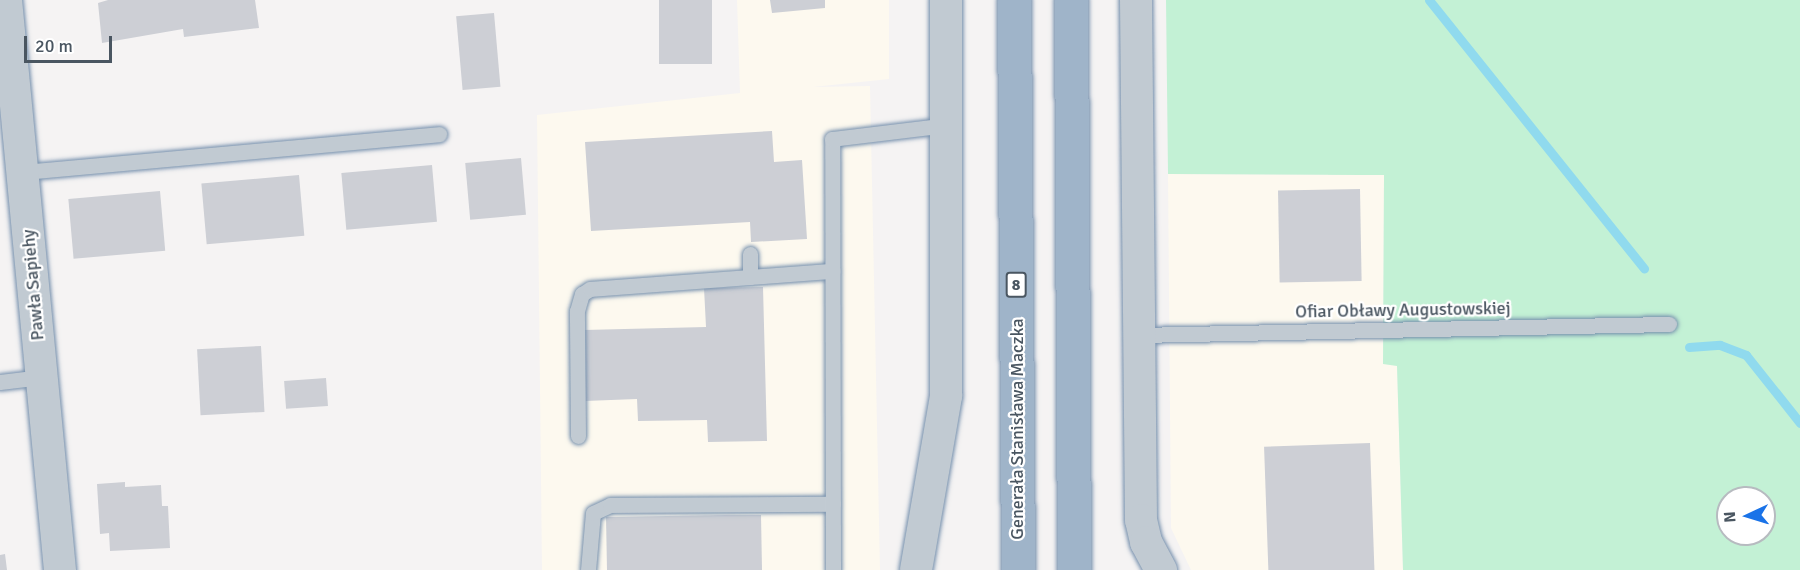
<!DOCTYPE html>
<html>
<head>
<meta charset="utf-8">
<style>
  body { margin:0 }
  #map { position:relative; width:1800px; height:570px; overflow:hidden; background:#f5f3f3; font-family:Signika,sans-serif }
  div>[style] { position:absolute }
  .commercial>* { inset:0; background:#fdf9ef }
  .green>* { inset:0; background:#c3f1d5 }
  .stream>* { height:9px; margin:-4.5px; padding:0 4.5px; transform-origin:4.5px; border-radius:4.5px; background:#90daee }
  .building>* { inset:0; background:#cdcfd5; transform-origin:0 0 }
  .roads { filter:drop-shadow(0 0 2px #7690ad) drop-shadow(0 0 2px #7690ad) }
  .service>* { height:15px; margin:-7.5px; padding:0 7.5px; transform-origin:7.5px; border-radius:7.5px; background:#c1cad2 }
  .minor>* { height:32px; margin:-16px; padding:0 16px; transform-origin:16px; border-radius:16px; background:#c1cad2 }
  .trunk>* { height:33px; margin:-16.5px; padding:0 16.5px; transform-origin:16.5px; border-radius:16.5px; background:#9fb4c9 }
  span { translate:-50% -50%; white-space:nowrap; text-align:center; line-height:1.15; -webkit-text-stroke:4.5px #fff; paint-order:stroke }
  .shield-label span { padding:2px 4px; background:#fff; border:2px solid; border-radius:4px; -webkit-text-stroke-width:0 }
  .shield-label { font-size:16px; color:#4a5661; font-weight:700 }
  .street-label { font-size:18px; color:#4a5661 }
  .north { position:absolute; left:1716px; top:486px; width:60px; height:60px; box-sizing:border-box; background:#fff; border:2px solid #b7bbc0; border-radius:50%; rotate:266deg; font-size:16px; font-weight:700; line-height:24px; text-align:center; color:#4a5661 }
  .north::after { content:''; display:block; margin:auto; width:21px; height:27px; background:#1a73e8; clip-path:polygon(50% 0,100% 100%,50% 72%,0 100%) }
  .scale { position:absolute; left:24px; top:36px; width:88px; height:27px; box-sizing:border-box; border:3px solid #4a5661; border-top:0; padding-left:8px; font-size:18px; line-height:21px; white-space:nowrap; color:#4a5661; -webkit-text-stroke:4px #fff; paint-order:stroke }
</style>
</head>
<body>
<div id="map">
  <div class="commercial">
    <i style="clip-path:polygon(737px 0,889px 0,889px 79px,813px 87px,870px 86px,880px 570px,542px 570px,537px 115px,740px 93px)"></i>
    <i style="clip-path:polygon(1168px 174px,1384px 175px,1383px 363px,1397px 365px,1403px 570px,1191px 570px,1171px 528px)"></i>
  </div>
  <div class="green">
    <i style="clip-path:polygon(evenodd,1166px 0,1800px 0,1800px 570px,1403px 570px,1397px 366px,1383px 364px,1384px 175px,1168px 174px,1166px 0,1728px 498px,1764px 498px,1764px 534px,1728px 534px,1728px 498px)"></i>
  </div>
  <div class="stream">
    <i style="left:1429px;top:0;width:344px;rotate:51.3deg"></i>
    <i style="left:1689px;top:347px;width:31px;rotate:-4deg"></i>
    <i style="left:1720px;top:345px;width:28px;rotate:21deg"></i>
    <i style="left:1746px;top:355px;width:87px;rotate:51.5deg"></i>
  </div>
  <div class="building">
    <i style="clip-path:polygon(108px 0,255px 0,259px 28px,184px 37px,183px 29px,102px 43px,98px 3px)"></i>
    <i style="left:659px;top:0;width:53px;height:64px"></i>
    <i style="clip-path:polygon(770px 0,825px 0,825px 8px,772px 13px)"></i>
    <i style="left:494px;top:13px;width:74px;height:38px;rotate:85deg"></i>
    <i style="clip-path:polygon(772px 131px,774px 162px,802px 160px,807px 239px,751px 242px,750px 222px,591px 231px,585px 142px)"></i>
    <i style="left:521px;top:158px;width:57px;height:56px;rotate:85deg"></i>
    <i style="left:432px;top:165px;width:57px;height:91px;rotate:85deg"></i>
    <i style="left:299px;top:175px;width:61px;height:98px;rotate:85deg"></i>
    <i style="left:1360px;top:189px;width:92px;height:82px;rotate:89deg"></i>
    <i style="left:160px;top:191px;width:60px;height:92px;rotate:85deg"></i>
    <i style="clip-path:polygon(763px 287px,767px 441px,708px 442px,707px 420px,638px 421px,637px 399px,585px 401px,584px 330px,706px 327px,704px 288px)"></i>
    <i style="left:261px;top:346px;width:66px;height:64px;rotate:87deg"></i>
    <i style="left:326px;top:378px;width:28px;height:42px;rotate:86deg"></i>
    <i style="left:1370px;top:443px;width:127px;height:106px;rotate:88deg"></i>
    <i style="clip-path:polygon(125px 482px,125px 487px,161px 485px,162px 506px,168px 506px,170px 548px,110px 551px,109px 533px,100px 534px,97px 484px)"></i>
    <i style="clip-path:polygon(727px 515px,761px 515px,762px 570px,607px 570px,606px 517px)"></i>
    <i style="clip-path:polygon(5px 554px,7px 570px,0 570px,0 555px)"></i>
  </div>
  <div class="roads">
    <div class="service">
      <i style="left:23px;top:172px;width:418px;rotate:-5.2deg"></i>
      <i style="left:750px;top:254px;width:23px;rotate:90deg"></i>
      <i style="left:1138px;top:335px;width:531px;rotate:-1.19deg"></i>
      <i style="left:0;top:382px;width:42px;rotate:-6.8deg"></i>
      <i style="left:578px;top:436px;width:125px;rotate:-90.5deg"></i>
      <i style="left:577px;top:311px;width:18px;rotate:-74deg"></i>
      <i style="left:582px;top:294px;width:9px;rotate:-32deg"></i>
      <i style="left:590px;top:289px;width:243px;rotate:-4.3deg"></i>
      <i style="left:588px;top:570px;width:57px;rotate:-85deg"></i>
      <i style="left:593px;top:513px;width:19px;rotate:-25deg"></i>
      <i style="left:610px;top:505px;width:223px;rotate:-0.3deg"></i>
      <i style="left:833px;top:570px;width:431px;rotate:-90.1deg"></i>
      <i style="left:832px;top:139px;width:116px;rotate:-6.9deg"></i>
    </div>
    <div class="minor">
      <i style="left:6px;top:0;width:573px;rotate:84.59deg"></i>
      <i style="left:1136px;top:0;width:520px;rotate:89.45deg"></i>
      <i style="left:1141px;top:520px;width:23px;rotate:77deg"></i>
      <i style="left:1146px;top:542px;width:32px;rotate:62deg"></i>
      <i style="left:916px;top:570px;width:177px;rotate:-80.2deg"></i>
      <i style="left:946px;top:396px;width:396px;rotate:-90deg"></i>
    </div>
    <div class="trunk">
      <i style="left:1014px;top:0;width:570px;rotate:89.6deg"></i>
      <i style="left:1071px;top:0;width:570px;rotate:89.7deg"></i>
    </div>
  </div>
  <div class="shield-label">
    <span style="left:1016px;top:285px">8</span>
  </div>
  <div class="street-label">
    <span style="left:33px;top:285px;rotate:-95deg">Pawła Sapiehy</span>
    <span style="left:1403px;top:310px;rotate:-1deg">Ofiar Obławy Augustowskiej</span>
    <span style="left:1017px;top:429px;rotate:-90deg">Generała Stanisława Maczka</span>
  </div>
  <div class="north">N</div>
  <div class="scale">20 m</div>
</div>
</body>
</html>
